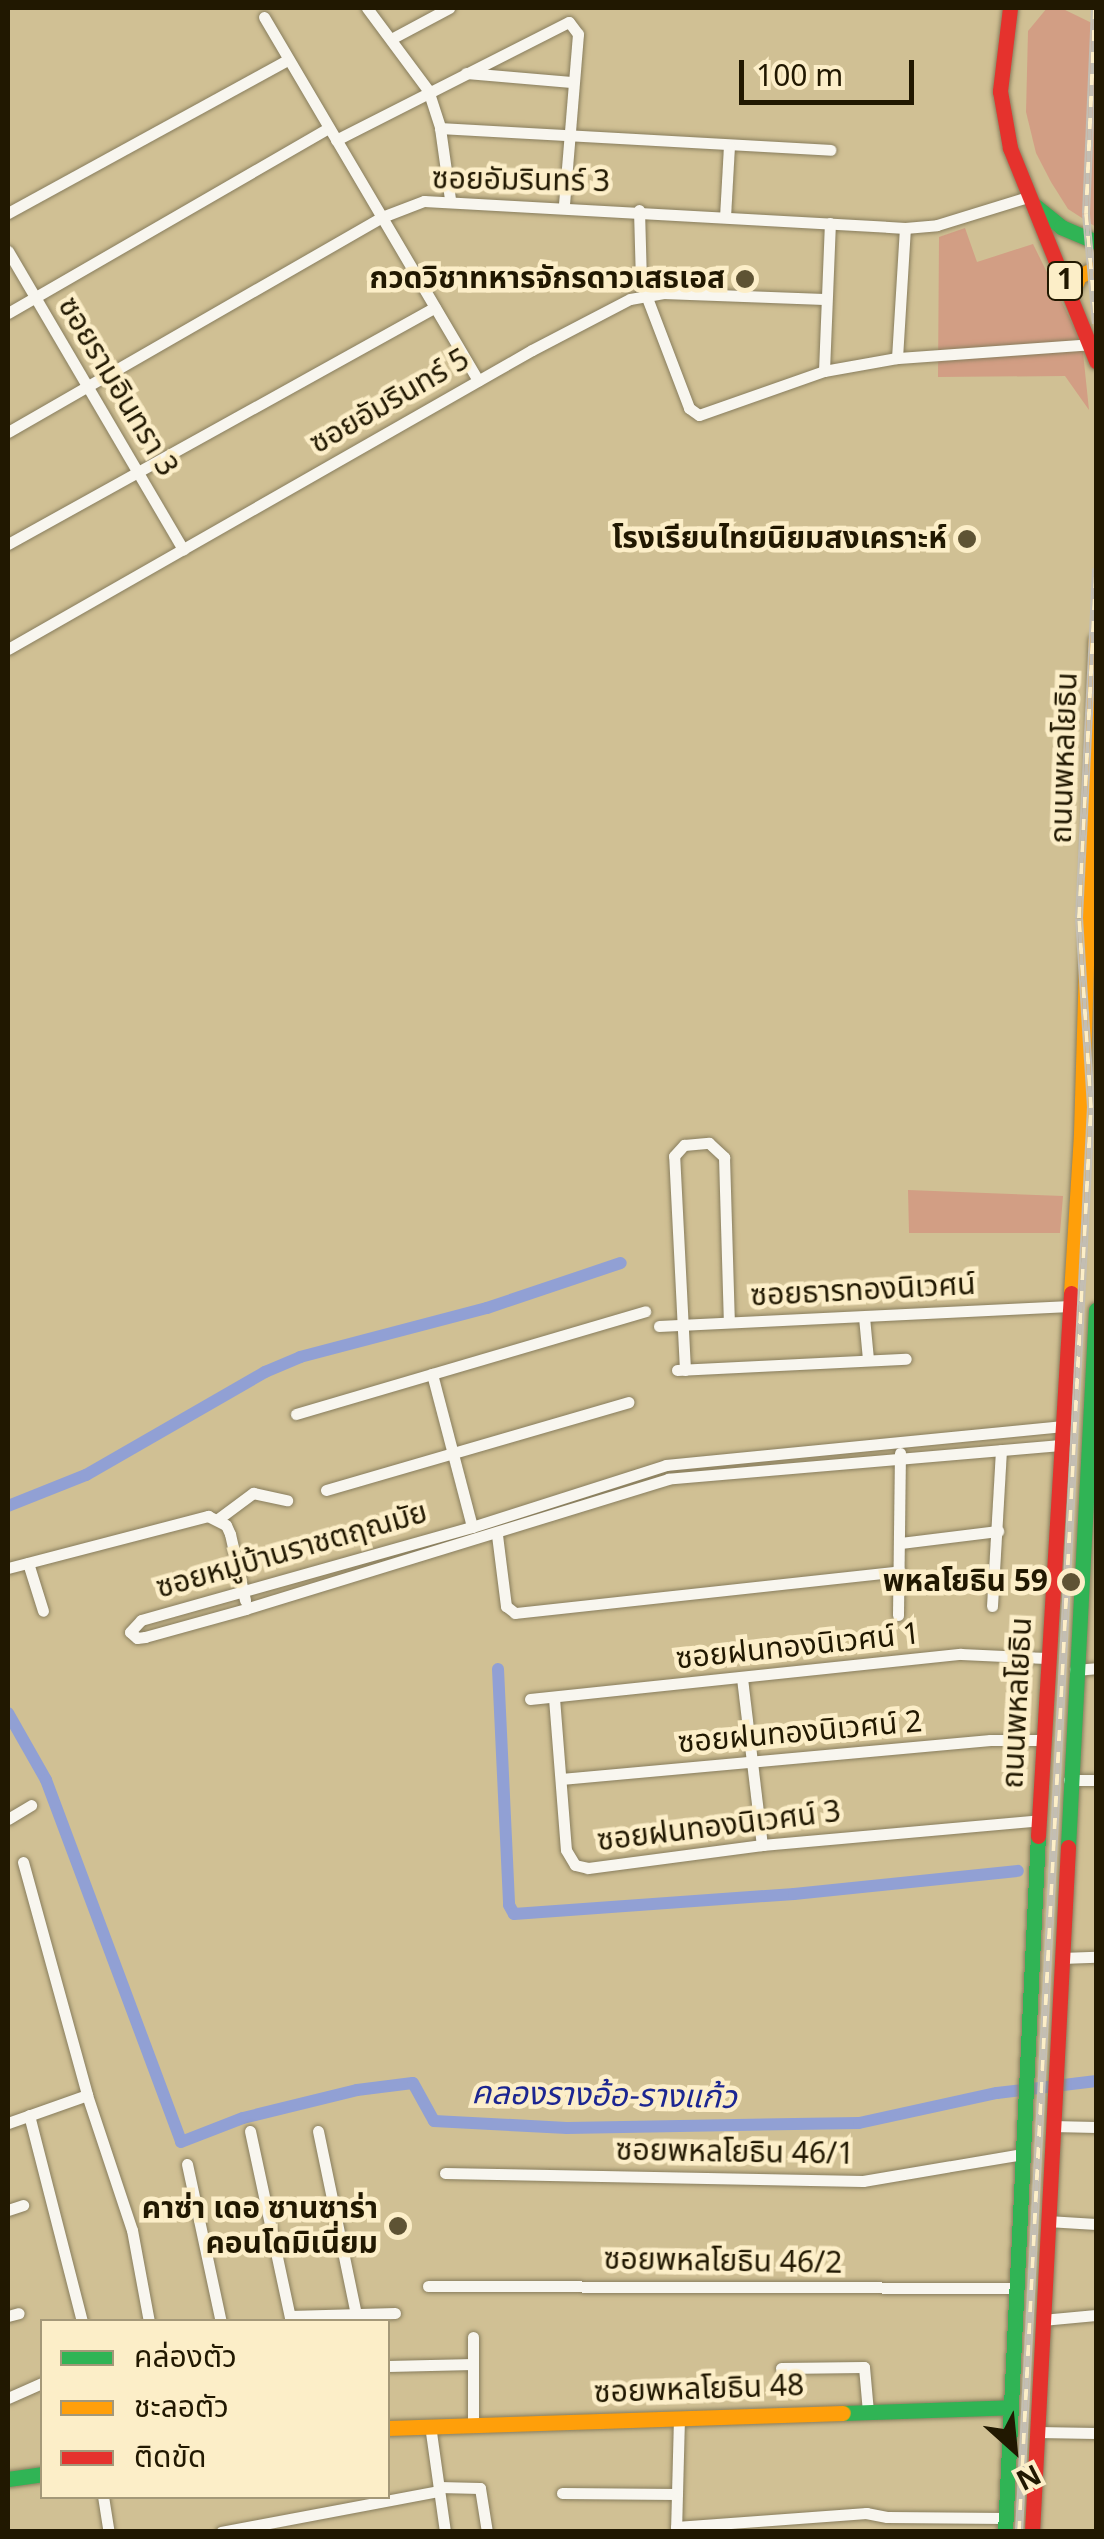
<!DOCTYPE html>
<html>
<head>
<meta charset="utf-8">
<style>
  body { margin:0 }
  #map { position:relative; width:1104px; height:2539px; overflow:hidden; background:#d0c094; font-family:Georgia,"Noto Sans Thai",serif }
  div>[style] { position:absolute }
  .green>* { inset:0; background:#d29e84 }
  .canal>* { height:12px; margin:-6px; padding:0 6px; transform-origin:6px; border-radius:6px; background:#91a0d4 }
  .roads { filter:drop-shadow(0 0 2px #887d5d) drop-shadow(0 0 2px #887d5d) }
  .street>* { height:11px; margin:-5.5px; padding:0 5.5px; transform-origin:5.5px; border-radius:5.5px; background:#f8f6ef }
  .fast>* { height:15px; margin:-7.5px; padding:0 7.5px; transform-origin:7.5px; border-radius:7.5px; background:#30b455 }
  .slow>* { height:15px; margin:-7.5px; padding:0 7.5px; transform-origin:7.5px; border-radius:7.5px; background:#ff9f0a }
  .jam>* { height:15px; margin:-7.5px; padding:0 7.5px; transform-origin:7.5px; border-radius:7.5px; background:#e5322d }
  .rail>* { height:8px; margin-top:-4px; transform-origin:0; background:repeating-linear-gradient(90deg,#fceec8 0 11px,#c3beb3 0 22px); box-sizing:border-box; border-block:2px solid #c3beb3 }
  .dots>* { width:28px; height:28px; translate:-50% -50%; box-sizing:border-box; border:5px solid #fceec8; border-radius:50% }
  span { translate:-50% -50%; white-space:nowrap; text-align:center; line-height:1.15; -webkit-text-stroke:9px #fceec8; paint-order:stroke }
  .shield-label span { padding:2px 8px; background:#fceec8; border:2px solid; border-radius:8px; -webkit-text-stroke-width:0 }
  .shield-label { font-size:28px; color:#211801; font-weight:700 }
  .street-label { font-size:30px; color:#211801 }
  .poi-label { font-size:30px; color:#211801; font-weight:700 }
  .right { translate:-100% -50%; text-align:right }
  .water-label { font-size:32px; color:#1c2691; font-style:italic }
  .frame { position:absolute; inset:0; border:10px solid #211801; pointer-events:none }
  .legend { position:absolute; left:40px; top:2319px; width:350px; height:180px; box-sizing:border-box; background:#fceec8; border:2px solid #a49878; margin:0; padding:12px 18px; list-style:none; font-size:30px; color:#211801 }
  .legend li { display:flex; align-items:center; gap:20px; height:50px }
  .legend b { width:50px; border:2px solid #a49878 }
  .north { position:absolute; left:964px; top:2399px; width:100px; height:100px; -webkit-text-stroke:8px #fceec8; paint-order:stroke; rotate:153deg; font-size:28px; font-weight:700; line-height:40px; text-align:center; color:#211801 }
  .north::after { content:''; display:block; margin:auto; width:35px; height:45px; background:#211801; clip-path:polygon(50% 0,100% 100%,50% 72%,0 100%) }
  .scale { position:absolute; left:739px; top:60px; width:175px; height:45px; box-sizing:border-box; border:5px solid #211801; border-top:0; padding-left:12px; font-size:30px; line-height:35px; white-space:nowrap; color:#211801; -webkit-text-stroke:8px #fceec8; paint-order:stroke }
</style>
</head>
<body>
<div id="map">
  <div class="green">
    <i style="clip-path:polygon(1047px 8px,1061px 8px,1096px 25px,1096px 227px,1068px 209px,1051px 182px,1036px 153px,1026px 112px,1028px 31px)"></i>
    <i style="clip-path:polygon(965px 228px,977px 262px,1033px 244px,1082px 343px,1089px 410px,1065px 376px,938px 377px,939px 237px)"></i>
    <i style="clip-path:polygon(908px 1190px,1063px 1196px,1060px 1233px,909px 1233px)"></i>
  </div>
  <div class="canal">
    <i style="left:8px;top:1506px;width:84px;rotate:-21.7deg"></i>
    <i style="left:86px;top:1475px;width:207px;rotate:-29.9deg"></i>
    <i style="left:265px;top:1372px;width:38px;rotate:-23deg"></i>
    <i style="left:300px;top:1357px;width:193px;rotate:-14.7deg"></i>
    <i style="left:487px;top:1308px;width:141px;rotate:-18.6deg"></i>
    <i style="left:498px;top:1669px;width:236px;rotate:87.3deg"></i>
    <i style="left:509px;top:1905px;width:10px;rotate:61deg"></i>
    <i style="left:514px;top:1914px;width:281px;rotate:-4.1deg"></i>
    <i style="left:794px;top:1894px;width:225px;rotate:-5.9deg"></i>
    <i style="left:8px;top:1713px;width:77px;rotate:60.4deg"></i>
    <i style="left:46px;top:1780px;width:386px;rotate:69.5deg"></i>
    <i style="left:181px;top:2142px;width:66px;rotate:-21.2deg"></i>
    <i style="left:243px;top:2118px;width:117px;rotate:-13.8deg"></i>
    <i style="left:357px;top:2090px;width:56px;rotate:-7.1deg"></i>
    <i style="left:413px;top:2083px;width:43px;rotate:61.1deg"></i>
    <i style="left:434px;top:2121px;width:133px;rotate:3deg"></i>
    <i style="left:567px;top:2128px;width:292px;rotate:-1deg"></i>
    <i style="left:859px;top:2123px;width:141px;rotate:-12.3deg"></i>
    <i style="left:997px;top:2093px;width:100px;rotate:-6.9deg"></i>
  </div>
  <div class="roads">
    <div class="street">
      <i style="left:367px;top:8px;width:102px;rotate:53.4deg"></i>
      <i style="left:428px;top:90px;width:40px;rotate:72deg"></i>
      <i style="left:440px;top:128px;width:72px;rotate:82deg"></i>
      <i style="left:264px;top:17px;width:422px;rotate:59.5deg"></i>
      <i style="left:391px;top:39px;width:66px;rotate:-28.1deg"></i>
      <i style="left:466px;top:73px;width:106px;rotate:4.9deg"></i>
      <i style="left:440px;top:128px;width:391px;rotate:3.2deg"></i>
      <i style="left:336px;top:140px;width:261px;rotate:-26.9deg"></i>
      <i style="left:569px;top:22px;width:15px;rotate:53deg"></i>
      <i style="left:578px;top:34px;width:173px;rotate:94.7deg"></i>
      <i style="left:639px;top:210px;width:72px;rotate:88.4deg"></i>
      <i style="left:641px;top:282px;width:135px;rotate:69.1deg"></i>
      <i style="left:689px;top:408px;width:12px;rotate:35deg"></i>
      <i style="left:699px;top:415px;width:133px;rotate:-19.4deg"></i>
      <i style="left:824px;top:371px;width:74px;rotate:-10.1deg"></i>
      <i style="left:897px;top:358px;width:195px;rotate:-4.1deg"></i>
      <i style="left:8px;top:213px;width:319px;rotate:-28.7deg"></i>
      <i style="left:725px;top:217px;width:71px;rotate:-86.8deg"></i>
      <i style="left:8px;top:251px;width:346px;rotate:59.6deg"></i>
      <i style="left:8px;top:313px;width:370px;rotate:-30deg"></i>
      <i style="left:897px;top:358px;width:130px;rotate:-86.5deg"></i>
      <i style="left:824px;top:371px;width:148px;rotate:-87.7deg"></i>
      <i style="left:8px;top:432px;width:431px;rotate:-29.9deg"></i>
      <i style="left:382px;top:217px;width:45px;rotate:-20.9deg"></i>
      <i style="left:424px;top:201px;width:482px;rotate:3.2deg"></i>
      <i style="left:905px;top:228px;width:32px;rotate:-5deg"></i>
      <i style="left:937px;top:225px;width:95px;rotate:-17.1deg"></i>
      <i style="left:8px;top:544px;width:488px;rotate:-29deg"></i>
      <i style="left:8px;top:649px;width:603px;rotate:-29.71deg"></i>
      <i style="left:532px;top:350px;width:110px;rotate:-27.5deg"></i>
      <i style="left:630px;top:299px;width:34px;rotate:-10deg"></i>
      <i style="left:663px;top:293px;width:161px;rotate:2.1deg"></i>
      <i style="left:864px;top:1317px;width:42px;rotate:84.6deg"></i>
      <i style="left:659px;top:1326px;width:411px;rotate:-2.8deg"></i>
      <i style="left:677px;top:1370px;width:229px;rotate:-2.8deg"></i>
      <i style="left:685px;top:1370px;width:214px;rotate:-92.9deg"></i>
      <i style="left:674px;top:1156px;width:15px;rotate:-48deg"></i>
      <i style="left:684px;top:1145px;width:25px;rotate:-5deg"></i>
      <i style="left:709px;top:1143px;width:21px;rotate:43deg"></i>
      <i style="left:724px;top:1157px;width:165px;rotate:88.3deg"></i>
      <i style="left:432px;top:1374px;width:158px;rotate:75.3deg"></i>
      <i style="left:296px;top:1414px;width:364px;rotate:-16.4deg"></i>
      <i style="left:1061px;top:1445px;width:394px;rotate:175.1deg"></i>
      <i style="left:668px;top:1479px;width:442px;rotate:162.9deg"></i>
      <i style="left:246px;top:1609px;width:105px;rotate:164.5deg"></i>
      <i style="left:145px;top:1637px;width:8px;rotate:173deg"></i>
      <i style="left:137px;top:1638px;width:9px;rotate:-139deg"></i>
      <i style="left:130px;top:1632px;width:16px;rotate:-47deg"></i>
      <i style="left:141px;top:1620px;width:344px;rotate:-15.7deg"></i>
      <i style="left:472px;top:1527px;width:204px;rotate:-17.7deg"></i>
      <i style="left:666px;top:1465px;width:399px;rotate:-5.6deg"></i>
      <i style="left:326px;top:1490px;width:315px;rotate:-16.2deg"></i>
      <i style="left:218px;top:1519px;width:44px;rotate:-36.6deg"></i>
      <i style="left:253px;top:1493px;width:35px;rotate:12deg"></i>
      <i style="left:497px;top:1535px;width:72px;rotate:82.8deg"></i>
      <i style="left:506px;top:1606px;width:11px;rotate:38deg"></i>
      <i style="left:515px;top:1613px;width:387px;rotate:-6.2deg"></i>
      <i style="left:900px;top:1543px;width:99px;rotate:-7deg"></i>
      <i style="left:28px;top:1563px;width:50px;rotate:72.6deg"></i>
      <i style="left:8px;top:1568px;width:207px;rotate:-14.6deg"></i>
      <i style="left:208px;top:1516px;width:20px;rotate:27deg"></i>
      <i style="left:226px;top:1525px;width:10px;rotate:66deg"></i>
      <i style="left:230px;top:1534px;width:68px;rotate:77.2deg"></i>
      <i style="left:992px;top:1606px;width:156px;rotate:-86.7deg"></i>
      <i style="left:898px;top:1615px;width:162px;rotate:-89.3deg"></i>
      <i style="left:1075px;top:1670px;width:21px;rotate:-5deg"></i>
      <i style="left:742px;top:1678px;width:168px;rotate:83.2deg"></i>
      <i style="left:554px;top:1698px;width:152px;rotate:85.5deg"></i>
      <i style="left:566px;top:1850px;width:17px;rotate:59deg"></i>
      <i style="left:575px;top:1865px;width:13px;rotate:13deg"></i>
      <i style="left:588px;top:1868px;width:176px;rotate:-7.5deg"></i>
      <i style="left:762px;top:1845px;width:279px;rotate:-5.1deg"></i>
      <i style="left:530px;top:1699px;width:433px;rotate:-6deg"></i>
      <i style="left:961px;top:1654px;width:86px;rotate:2.7deg"></i>
      <i style="left:561px;top:1779px;width:431px;rotate:-5.2deg"></i>
      <i style="left:990px;top:1740px;width:53px"></i>
      <i style="left:1069px;top:1780px;width:27px"></i>
      <i style="left:8px;top:1819px;width:27px;rotate:-31deg"></i>
      <i style="left:23px;top:1862px;width:242px;rotate:74.6deg"></i>
      <i style="left:87px;top:2095px;width:142px;rotate:71.6deg"></i>
      <i style="left:132px;top:2230px;width:94px;rotate:79.5deg"></i>
      <i style="left:1061px;top:1958px;width:35px;rotate:-2deg"></i>
      <i style="left:29px;top:2115px;width:214px;rotate:75.6deg"></i>
      <i style="left:8px;top:2123px;width:84px;rotate:-19.5deg"></i>
      <i style="left:1052px;top:2126px;width:44px;rotate:1.3deg"></i>
      <i style="left:250px;top:2131px;width:195px;rotate:77.9deg"></i>
      <i style="left:318px;top:2131px;width:188px;rotate:78.3deg"></i>
      <i style="left:187px;top:2164px;width:162px;rotate:77.9deg"></i>
      <i style="left:445px;top:2173px;width:418px;rotate:1.1deg"></i>
      <i style="left:863px;top:2181px;width:162px;rotate:-9.6deg"></i>
      <i style="left:8px;top:2210px;width:16px;rotate:-18deg"></i>
      <i style="left:1047px;top:2221px;width:49px;rotate:3.5deg"></i>
      <i style="left:428px;top:2286px;width:589px;rotate:0.19deg"></i>
      <i style="left:8px;top:2316px;width:11px;rotate:-15deg"></i>
      <i style="left:290px;top:2316px;width:105px;rotate:-1.6deg"></i>
      <i style="left:1042px;top:2320px;width:54px;rotate:-5.3deg"></i>
      <i style="left:473px;top:2337px;width:87px;rotate:90deg"></i>
      <i style="left:388px;top:2366px;width:85px;rotate:-1.3deg"></i>
      <i style="left:781px;top:2368px;width:83px;rotate:-0.7deg"></i>
      <i style="left:864px;top:2367px;width:45px;rotate:84.9deg"></i>
      <i style="left:8px;top:2398px;width:37px;rotate:-24deg"></i>
      <i style="left:430px;top:2425px;width:108px;rotate:82deg"></i>
      <i style="left:1037px;top:2432px;width:59px;rotate:1deg"></i>
      <i style="left:439px;top:2487px;width:41px;rotate:1.4deg"></i>
      <i style="left:480px;top:2488px;width:45px;rotate:81deg"></i>
      <i style="left:562px;top:2493px;width:115px;rotate:0.5deg"></i>
      <i style="left:103px;top:2496px;width:36px;rotate:81deg"></i>
      <i style="left:676px;top:2527px;width:191px;rotate:-4.2deg"></i>
      <i style="left:866px;top:2513px;width:21px;rotate:11deg"></i>
      <i style="left:887px;top:2517px;width:118px;rotate:0.5deg"></i>
      <i style="left:221px;top:2532px;width:222px;rotate:-10.7deg"></i>
      <i style="left:676px;top:2532px;width:114px;rotate:-88.5deg"></i>
    </div>
    <div class="fast">
      <i style="left:1033px;top:204px;width:36px;rotate:39deg"></i>
      <i style="left:1061px;top:227px;width:38px;rotate:23deg"></i>
      <i style="left:1068px;top:1847px;width:538px;rotate:-87.02deg"></i>
      <i style="left:843px;top:2413px;width:168px;rotate:-2deg"></i>
      <i style="left:8px;top:2479px;width:34px;rotate:-8deg"></i>
      <i style="left:1005px;top:2532px;width:697px;rotate:-87.29deg"></i>
    </div>
    <div class="slow">
      <i style="left:1071px;top:295px;width:21px;rotate:-67deg"></i>
      <i style="left:1079px;top:276px;width:19px;rotate:-25deg"></i>
      <i style="left:1071px;top:1293px;width:160px;rotate:-86.4deg"></i>
      <i style="left:1081px;top:1133px;width:493px;rotate:-88.3deg"></i>
      <i style="left:388px;top:2428px;width:455px;rotate:-1.9deg"></i>
    </div>
    <div class="jam">
      <i style="left:1010px;top:8px;width:84px;rotate:96.9deg"></i>
      <i style="left:1000px;top:91px;width:58px;rotate:80deg"></i>
      <i style="left:1010px;top:148px;width:230px;rotate:68deg"></i>
      <i style="left:1038px;top:1836px;width:544px;rotate:-86.52deg"></i>
      <i style="left:1032px;top:2532px;width:686px;rotate:-86.99deg"></i>
    </div>
  </div>
  <div class="rail">
    <i style="left:1095px;top:8px;width:206px;rotate:92.5deg"></i>
    <i style="left:1086px;top:214px;width:110px;rotate:84.8deg"></i>
    <i style="left:1019px;top:2532px;width:1426px;rotate:-87.11deg"></i>
    <i style="left:1091px;top:1108px;width:190px;rotate:-93.6deg"></i>
    <i style="left:1079px;top:918px;width:350px;rotate:-87.2deg"></i>
  </div>
  <div class="dots">
    <i style="left:745px;top:279px;background:#5e5334"></i>
    <i style="left:967px;top:539px;background:#5e5334"></i>
    <i style="left:1071px;top:1582px;background:#5e5334"></i>
    <i style="left:398px;top:2226px;background:#5e5334"></i>
  </div>
  <div class="shield-label">
    <span style="left:1065px;top:281px">1</span>
  </div>
  <div class="street-label">
    <span style="left:521px;top:181px;rotate:1deg">ซอยอัมรินทร์ 3</span>
    <span style="left:117px;top:387px;rotate:59deg">ซอยรามอินทรา 3</span>
    <span style="left:390px;top:402px;rotate:-30deg">ซอยอัมรินทร์ 5</span>
    <span style="left:1065px;top:758px;rotate:-88deg">ถนนพหลโยธิน</span>
    <span style="left:863px;top:1291px;rotate:-3deg">ซอยธารทองนิเวศน์</span>
    <span style="left:292px;top:1551px;rotate:-16deg">ซอยหมู่บ้านราชตฤณมัย</span>
    <span style="left:798px;top:1647px;rotate:-6deg">ซอยฝนทองนิเวศน์ 1</span>
    <span style="left:1018px;top:1703px;rotate:-87deg">ถนนพหลโยธิน</span>
    <span style="left:800px;top:1733px;rotate:-5deg">ซอยฝนทองนิเวศน์ 2</span>
    <span style="left:719px;top:1827px;rotate:-7deg">ซอยฝนทองนิเวศน์ 3</span>
    <span style="left:735px;top:2153px;rotate:1deg">ซอยพหลโยธิน 46/1</span>
    <span style="left:723px;top:2262px;rotate:1deg">ซอยพหลโยธิน 46/2</span>
    <span style="left:699px;top:2390px;rotate:-2deg">ซอยพหลโยธิน 48</span>
  </div>
  <div class="poi-label">
    <span class="right" style="left:725px;top:279px">กวดวิชาทหารจักรดาวเสธเอส</span>
    <span class="right" style="left:947px;top:539px">โรงเรียนไทยนิยมสงเคราะห์</span>
    <span class="right" style="left:1048px;top:1582px">พหลโยธิน 59</span>
    <span class="right" style="left:378px;top:2226px">คาซ่า เดอ ซานซาร่า<br>คอนโดมิเนี่ยม</span>
  </div>
  <div class="water-label">
    <span style="left:604px;top:2096px;rotate:1deg">คลองรางอ้อ-รางแก้ว</span>
  </div>
  <div class="frame"></div>
  <ul class="legend">
  <li><b style="height:12px;background:#30b455"></b>คล่องตัว</li>
  <li><b style="height:12px;background:#ff9f0a"></b>ชะลอตัว</li>
  <li><b style="height:12px;background:#e5322d"></b>ติดขัด</li>
  </ul>
  <div class="north">N</div>
  <div class="scale">100 m</div>
</div>
</body>
</html>
